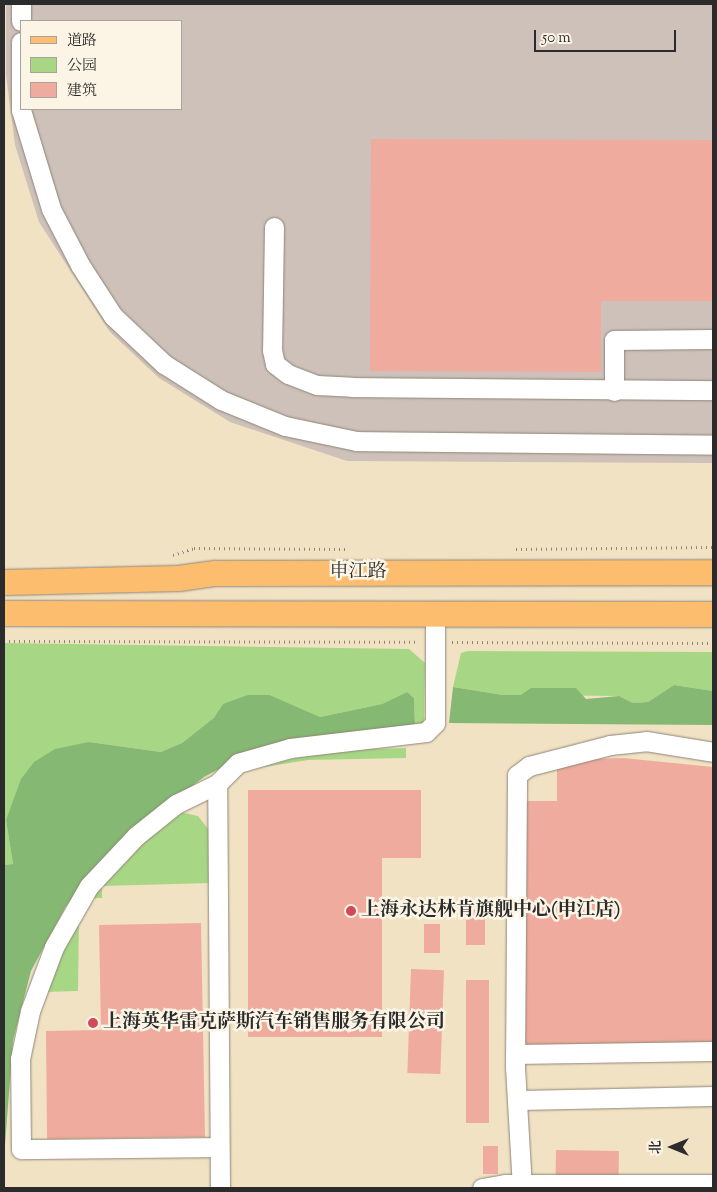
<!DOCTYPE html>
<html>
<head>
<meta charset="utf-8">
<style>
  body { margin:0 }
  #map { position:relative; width:717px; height:1192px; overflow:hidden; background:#f1e2c4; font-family:"Sorts Mill Goudy","Noto Serif SC",serif }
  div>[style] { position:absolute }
  .industrial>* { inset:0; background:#cec1ba }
  .green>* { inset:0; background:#a7d785 }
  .forest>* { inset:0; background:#85b872 }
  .building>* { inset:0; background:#efab9d; transform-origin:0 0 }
  .path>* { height:3px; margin-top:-1.5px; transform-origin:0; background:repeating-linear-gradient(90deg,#8e8678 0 1px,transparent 0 5px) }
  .roads { filter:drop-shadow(0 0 1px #8e8678) drop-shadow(0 0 1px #8e8678) }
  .minor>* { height:19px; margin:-9.5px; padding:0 9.5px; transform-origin:9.5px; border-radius:9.5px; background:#fff }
  .major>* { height:25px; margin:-12.5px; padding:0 12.5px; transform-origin:12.5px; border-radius:12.5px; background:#fcbd6f }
  .dots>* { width:14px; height:14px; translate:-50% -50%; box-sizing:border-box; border:2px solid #fcf5e5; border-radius:50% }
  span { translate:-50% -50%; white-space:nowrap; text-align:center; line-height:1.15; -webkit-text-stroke:5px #fcf5e5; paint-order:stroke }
  .street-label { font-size:19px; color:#2b2b2b }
  .poi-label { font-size:19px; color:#2b2b2b; font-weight:700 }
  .left { translate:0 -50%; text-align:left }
  .frame { position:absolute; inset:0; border:5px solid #2b2b2b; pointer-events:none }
  .legend { position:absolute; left:20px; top:20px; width:162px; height:90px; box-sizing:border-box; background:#fcf5e5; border:1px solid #a8a49b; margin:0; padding:6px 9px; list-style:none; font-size:15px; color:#2b2b2b }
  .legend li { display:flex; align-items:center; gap:10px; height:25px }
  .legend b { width:25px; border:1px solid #a8a49b }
  .north { position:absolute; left:647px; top:1122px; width:50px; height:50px; -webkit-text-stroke:4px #fcf5e5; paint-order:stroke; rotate:270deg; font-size:14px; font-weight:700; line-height:20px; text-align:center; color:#2b2b2b }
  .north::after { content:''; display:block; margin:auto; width:18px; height:22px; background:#2b2b2b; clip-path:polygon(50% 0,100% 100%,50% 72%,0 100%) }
  .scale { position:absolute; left:534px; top:30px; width:142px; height:22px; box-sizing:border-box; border:2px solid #2b2b2b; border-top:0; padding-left:6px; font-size:15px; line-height:18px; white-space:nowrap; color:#2b2b2b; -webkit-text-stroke:4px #fcf5e5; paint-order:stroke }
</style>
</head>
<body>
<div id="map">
  <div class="industrial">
    <i style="clip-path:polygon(evenodd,6px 4px,713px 4px,713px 463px,347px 461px,230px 422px,159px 378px,110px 332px,39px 222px,15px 145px,6px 75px,6px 4px,21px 21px,181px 21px,181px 109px,21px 109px,21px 21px)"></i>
  </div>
  <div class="green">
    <i style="clip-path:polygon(4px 643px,409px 649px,425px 663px,424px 723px,415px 725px,414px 698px,407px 692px,382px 704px,320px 717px,270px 695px,223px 704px,215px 718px,182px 743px,161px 752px,89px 742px,6px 820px,13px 864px,4px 865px)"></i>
    <i style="clip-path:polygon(468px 651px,713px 652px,713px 691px,674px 685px,648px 702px,633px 703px,619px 696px,503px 695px,453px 687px,461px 653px)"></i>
    <i style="clip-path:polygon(406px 748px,406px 758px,308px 760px,245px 770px,331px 750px)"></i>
    <i style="clip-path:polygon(175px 811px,198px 816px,212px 834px,211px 883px,102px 886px,102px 898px,92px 898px,79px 919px,78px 991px,44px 992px,92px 890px)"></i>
  </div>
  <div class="forest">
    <i style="clip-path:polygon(674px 685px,713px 691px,713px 725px,449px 723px,453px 687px,503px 695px,521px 695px,531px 688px,576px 688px,586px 699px,619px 696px,633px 703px,648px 702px)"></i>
    <i style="clip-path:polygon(407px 692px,414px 698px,415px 725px,245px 755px,204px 777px,119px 841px,66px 906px,31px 971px,13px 1040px,4px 1159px,4px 865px,13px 864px,6px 820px,21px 779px,34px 762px,55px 749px,89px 742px,161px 752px,182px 743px,214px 718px,223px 704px,248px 695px,270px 695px,320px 717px,382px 704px)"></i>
  </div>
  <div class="building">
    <i style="clip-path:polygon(371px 139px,713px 140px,713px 301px,601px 301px,601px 372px,370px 371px)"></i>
    <i style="clip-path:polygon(623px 758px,713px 767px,713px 1047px,518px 1048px,518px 801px,557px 801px,557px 767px,588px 759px)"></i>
    <i style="clip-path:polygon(248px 790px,421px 790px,421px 858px,382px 858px,382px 1037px,248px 1037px)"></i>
    <i style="left:466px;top:910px;width:19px;height:35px"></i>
    <i style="clip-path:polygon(201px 923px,205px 1137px,47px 1139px,46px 1031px,101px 1030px,99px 925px)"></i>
    <i style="left:424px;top:924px;width:16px;height:29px"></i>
    <i style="left:411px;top:969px;width:33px;height:104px;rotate:2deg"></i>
    <i style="left:466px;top:980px;width:23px;height:143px"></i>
    <i style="left:483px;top:1146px;width:15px;height:28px"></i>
    <i style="left:556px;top:1150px;width:63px;height:25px;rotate:1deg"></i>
  </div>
  <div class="path">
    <i style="left:516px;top:549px;width:197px;rotate:-0.6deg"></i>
    <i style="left:173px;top:555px;width:22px;rotate:-18deg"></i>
    <i style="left:194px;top:548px;width:151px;rotate:0.4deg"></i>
    <i style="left:4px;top:641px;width:414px;rotate:0.1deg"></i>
    <i style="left:452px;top:642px;width:261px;rotate:0.2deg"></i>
  </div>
  <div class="roads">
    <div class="minor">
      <i style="left:21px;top:21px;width:17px;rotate:-90deg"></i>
      <i style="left:21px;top:42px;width:68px;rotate:90deg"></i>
      <i style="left:21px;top:110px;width:103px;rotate:73.1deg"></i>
      <i style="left:51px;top:209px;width:63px;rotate:62.6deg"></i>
      <i style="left:80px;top:265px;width:61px;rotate:57.1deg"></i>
      <i style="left:113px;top:316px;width:70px;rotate:43.3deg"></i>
      <i style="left:164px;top:364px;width:67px;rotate:32.3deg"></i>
      <i style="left:221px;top:400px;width:69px;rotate:22.1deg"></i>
      <i style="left:285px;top:426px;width:73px;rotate:11.9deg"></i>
      <i style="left:356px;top:441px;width:357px;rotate:0.6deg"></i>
      <i style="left:274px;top:227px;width:123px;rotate:90.9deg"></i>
      <i style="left:272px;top:350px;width:14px;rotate:78deg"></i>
      <i style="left:275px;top:364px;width:16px;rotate:38deg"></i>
      <i style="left:288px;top:374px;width:31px;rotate:21deg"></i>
      <i style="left:317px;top:385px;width:35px;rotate:3deg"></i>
      <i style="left:352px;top:387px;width:361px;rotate:0.5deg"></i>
      <i style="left:614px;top:391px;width:51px;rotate:-90deg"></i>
      <i style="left:614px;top:340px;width:99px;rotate:-0.6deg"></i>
      <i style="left:515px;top:1054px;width:198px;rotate:-0.9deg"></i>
      <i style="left:520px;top:1100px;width:193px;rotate:-1.2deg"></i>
      <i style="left:216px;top:1147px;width:195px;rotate:179.4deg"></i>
      <i style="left:21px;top:1149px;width:90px;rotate:-90.6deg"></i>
      <i style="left:20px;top:1059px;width:49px;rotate:-78.2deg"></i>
      <i style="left:30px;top:1011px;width:68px;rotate:-69.4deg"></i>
      <i style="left:54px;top:947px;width:70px;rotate:-60.2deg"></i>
      <i style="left:89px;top:886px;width:69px;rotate:-46.8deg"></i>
      <i style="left:136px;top:836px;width:51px;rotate:-38.7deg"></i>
      <i style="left:176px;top:804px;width:46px;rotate:-26deg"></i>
      <i style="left:220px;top:1188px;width:404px;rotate:-90.4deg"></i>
      <i style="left:217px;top:784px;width:30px;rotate:-45deg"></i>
      <i style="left:238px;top:763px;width:54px;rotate:-16.1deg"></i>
      <i style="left:290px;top:748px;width:137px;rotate:-6.7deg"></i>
      <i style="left:426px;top:732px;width:13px;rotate:-45deg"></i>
      <i style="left:435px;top:723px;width:107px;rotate:-90deg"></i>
      <i style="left:482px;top:1188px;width:23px;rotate:-10deg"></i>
      <i style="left:505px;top:1184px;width:208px"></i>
      <i style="left:522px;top:1188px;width:120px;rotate:-93.3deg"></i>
      <i style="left:515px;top:1068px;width:293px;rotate:-89.6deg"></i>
      <i style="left:517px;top:775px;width:15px;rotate:-37deg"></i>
      <i style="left:529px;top:766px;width:84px;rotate:-14.5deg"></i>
      <i style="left:610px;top:745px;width:36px;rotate:-6deg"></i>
      <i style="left:646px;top:741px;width:68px;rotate:9.3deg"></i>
    </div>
    <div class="major">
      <i style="left:4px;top:582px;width:174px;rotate:-1.3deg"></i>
      <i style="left:178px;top:578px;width:37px;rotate:-8deg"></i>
      <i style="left:215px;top:573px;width:498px;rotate:-0.1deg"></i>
      <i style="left:4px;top:613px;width:709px;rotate:0.08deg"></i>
    </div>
  </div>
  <div class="dots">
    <i style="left:351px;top:911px;background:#d1495b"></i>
    <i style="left:93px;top:1023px;background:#d1495b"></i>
  </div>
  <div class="street-label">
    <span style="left:358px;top:573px">申江路</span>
  </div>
  <div class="poi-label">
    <span class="left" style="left:361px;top:911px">上海永达林肯旗舰中心(申江店)</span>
    <span class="left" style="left:103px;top:1023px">上海英华雷克萨斯汽车销售服务有限公司</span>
  </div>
  <div class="frame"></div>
  <ul class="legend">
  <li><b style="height:6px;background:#fcbd6f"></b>道路</li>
  <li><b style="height:14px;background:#a7d785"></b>公园</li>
  <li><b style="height:14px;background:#efab9d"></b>建筑</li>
  </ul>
  <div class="north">北</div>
  <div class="scale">50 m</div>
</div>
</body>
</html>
